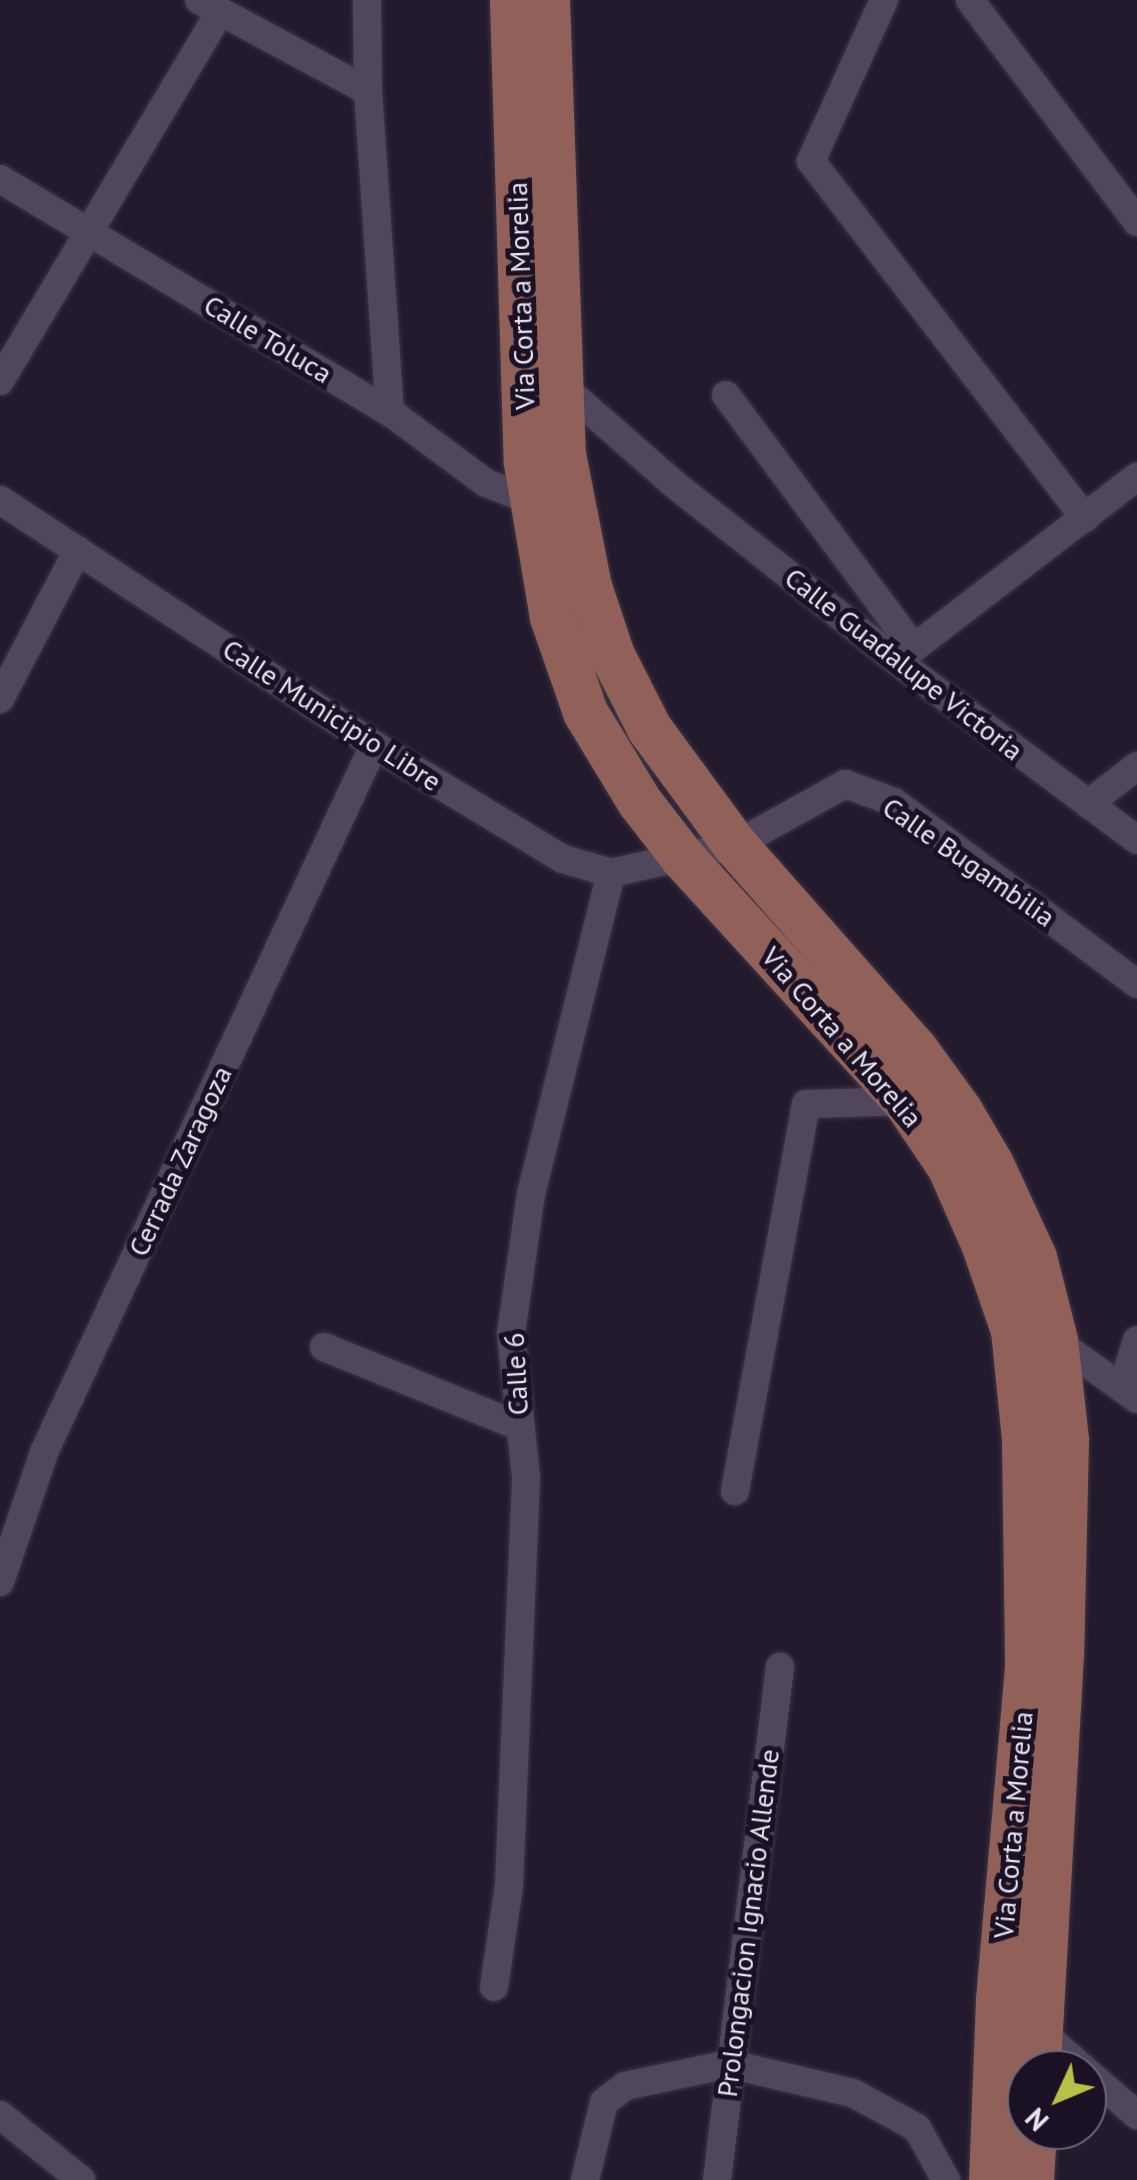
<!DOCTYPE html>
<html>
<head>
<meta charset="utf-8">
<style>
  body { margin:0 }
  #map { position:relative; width:1137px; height:2180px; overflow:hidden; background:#231a2e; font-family:"PT Sans",sans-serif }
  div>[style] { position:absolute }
  .roads { filter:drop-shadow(0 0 2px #3c3645) drop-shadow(0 0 2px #3c3645) }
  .street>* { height:28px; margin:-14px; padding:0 14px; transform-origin:14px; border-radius:14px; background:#50475d }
  .primary>* { height:45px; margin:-22.5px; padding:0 22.5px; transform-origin:22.5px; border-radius:22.5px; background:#916159 }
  span { translate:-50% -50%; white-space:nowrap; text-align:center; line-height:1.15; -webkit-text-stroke:10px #1a1124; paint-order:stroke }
  .street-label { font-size:28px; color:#e8e3f0 }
  .north { position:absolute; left:1007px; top:2050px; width:100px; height:100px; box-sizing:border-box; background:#1a1124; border:2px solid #6c6576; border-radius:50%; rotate:226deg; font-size:28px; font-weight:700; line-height:40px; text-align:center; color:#e8e3f0 }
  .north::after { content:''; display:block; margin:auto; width:35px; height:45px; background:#b8c147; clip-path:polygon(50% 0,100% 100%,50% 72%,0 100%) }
</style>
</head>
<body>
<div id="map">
  <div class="roads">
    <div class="street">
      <i style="left:199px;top:0;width:192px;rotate:28.3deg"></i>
      <i style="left:367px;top:0;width:91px;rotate:89.4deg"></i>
      <i style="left:368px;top:91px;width:322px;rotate:86.1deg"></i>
      <i style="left:884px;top:0;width:177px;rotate:114.4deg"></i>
      <i style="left:811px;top:161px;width:450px;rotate:52.5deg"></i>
      <i style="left:970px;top:0;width:278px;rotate:53deg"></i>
      <i style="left:0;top:179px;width:454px;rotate:30.9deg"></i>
      <i style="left:390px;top:412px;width:119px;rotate:36.5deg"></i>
      <i style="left:486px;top:483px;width:61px;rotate:21.1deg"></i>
      <i style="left:0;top:381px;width:430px;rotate:-59.2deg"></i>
      <i style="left:561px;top:385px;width:150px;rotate:41.2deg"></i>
      <i style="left:674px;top:484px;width:285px;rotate:38.4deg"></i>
      <i style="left:897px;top:661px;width:299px;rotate:36.7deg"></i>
      <i style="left:726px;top:395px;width:315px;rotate:53.4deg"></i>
      <i style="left:0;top:500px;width:447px;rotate:33.2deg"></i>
      <i style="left:374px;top:745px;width:221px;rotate:31.1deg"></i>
      <i style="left:563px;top:859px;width:50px;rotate:16.3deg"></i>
      <i style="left:611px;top:873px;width:127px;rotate:-12.7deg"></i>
      <i style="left:735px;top:845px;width:126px;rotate:-29deg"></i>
      <i style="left:845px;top:784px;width:52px;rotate:20.2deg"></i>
      <i style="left:894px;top:802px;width:304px;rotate:36.8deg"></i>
      <i style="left:902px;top:657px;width:296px;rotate:-37.5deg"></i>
      <i style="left:0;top:699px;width:168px;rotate:-62.4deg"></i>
      <i style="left:1088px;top:804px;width:62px;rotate:-37.8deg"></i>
      <i style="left:1055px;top:1340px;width:101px;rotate:35.7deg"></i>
      <i style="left:324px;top:1347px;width:210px;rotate:22.1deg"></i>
      <i style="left:1122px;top:1388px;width:50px;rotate:-72.6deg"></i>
      <i style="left:735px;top:1491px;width:393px;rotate:-79.6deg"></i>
      <i style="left:806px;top:1104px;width:99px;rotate:-1.7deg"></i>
      <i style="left:0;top:1582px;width:139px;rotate:-71.2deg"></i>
      <i style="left:45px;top:1450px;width:778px;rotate:-64.98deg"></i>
      <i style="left:494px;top:1987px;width:103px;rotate:-81.6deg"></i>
      <i style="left:509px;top:1885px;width:408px;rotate:-87.6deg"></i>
      <i style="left:526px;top:1477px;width:144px;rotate:-96deg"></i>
      <i style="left:511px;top:1334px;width:141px;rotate:-81.9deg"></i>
      <i style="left:531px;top:1194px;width:331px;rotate:-76deg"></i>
      <i style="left:1040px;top:2031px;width:60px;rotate:40.9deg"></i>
      <i style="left:1087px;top:2072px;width:66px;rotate:40.7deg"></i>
      <i style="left:0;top:2115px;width:104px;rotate:38.7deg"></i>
      <i style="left:585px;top:2180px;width:80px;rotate:-76.3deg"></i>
      <i style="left:604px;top:2102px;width:26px;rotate:-37deg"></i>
      <i style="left:625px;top:2086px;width:106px;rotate:-11.9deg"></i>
      <i style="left:729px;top:2064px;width:127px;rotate:13.2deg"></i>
      <i style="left:853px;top:2093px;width:73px;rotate:28.7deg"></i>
      <i style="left:917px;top:2128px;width:60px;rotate:60.9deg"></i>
      <i style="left:717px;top:2180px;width:517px;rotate:-83deg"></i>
    </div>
    <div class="primary">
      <i style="left:512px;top:0;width:462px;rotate:88.3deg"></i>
      <i style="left:526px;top:462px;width:157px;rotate:80.5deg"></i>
      <i style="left:552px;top:617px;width:101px;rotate:70.8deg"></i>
      <i style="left:585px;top:712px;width:104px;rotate:58.8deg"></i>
      <i style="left:639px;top:801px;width:72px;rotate:52.3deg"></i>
      <i style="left:683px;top:858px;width:329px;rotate:47.6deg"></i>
      <i style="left:905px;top:1101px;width:78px;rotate:55.9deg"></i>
      <i style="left:949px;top:1166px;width:84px;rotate:66.2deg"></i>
      <i style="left:983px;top:1243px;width:92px;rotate:71deg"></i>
      <i style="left:1013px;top:1330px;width:110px;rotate:84.2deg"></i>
      <i style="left:1024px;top:1439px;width:229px;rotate:89.2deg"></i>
      <i style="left:1027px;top:1668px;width:333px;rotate:95deg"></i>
      <i style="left:998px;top:2000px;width:180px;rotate:92.2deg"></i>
      <i style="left:547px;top:0;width:454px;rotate:88deg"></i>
      <i style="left:563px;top:454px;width:135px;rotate:78.9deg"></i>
      <i style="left:589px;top:586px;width:73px;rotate:71.6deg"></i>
      <i style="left:612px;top:655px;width:82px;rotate:63.1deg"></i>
      <i style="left:649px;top:728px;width:145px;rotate:53.7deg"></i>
      <i style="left:735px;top:845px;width:272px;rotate:48.6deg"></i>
      <i style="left:915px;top:1049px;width:77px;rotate:54deg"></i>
      <i style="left:960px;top:1111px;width:61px;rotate:59.7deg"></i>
      <i style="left:991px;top:1164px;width:102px;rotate:65.2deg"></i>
      <i style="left:1034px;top:1257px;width:86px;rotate:75.8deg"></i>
      <i style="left:1055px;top:1340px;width:100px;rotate:83.7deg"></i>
      <i style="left:1066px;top:1439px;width:214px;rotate:91.3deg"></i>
      <i style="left:1061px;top:1653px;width:418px;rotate:93.2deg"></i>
      <i style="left:1031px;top:2180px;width:50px;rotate:-86.6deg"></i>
    </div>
  </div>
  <div class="street-label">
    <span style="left:521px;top:296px;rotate:-92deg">Via Corta a Morelia</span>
    <span style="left:268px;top:339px;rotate:31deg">Calle Toluca</span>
    <span style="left:904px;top:664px;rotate:38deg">Calle Guadalupe Victoria</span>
    <span style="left:332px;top:715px;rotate:33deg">Calle Municipio Libre</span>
    <span style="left:969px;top:862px;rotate:35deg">Calle Bugambilia</span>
    <span style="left:842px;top:1037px;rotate:49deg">Via Corta a Morelia</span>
    <span style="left:180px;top:1161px;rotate:-65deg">Cerrada Zaragoza</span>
    <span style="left:516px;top:1374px;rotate:-93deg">Calle 6</span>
    <span style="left:1013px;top:1825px;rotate:-85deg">Via Corta a Morelia</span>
    <span style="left:748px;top:1923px;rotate:-83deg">Prolongacion Ignacio Allende</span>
  </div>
  <div class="north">N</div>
</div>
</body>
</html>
